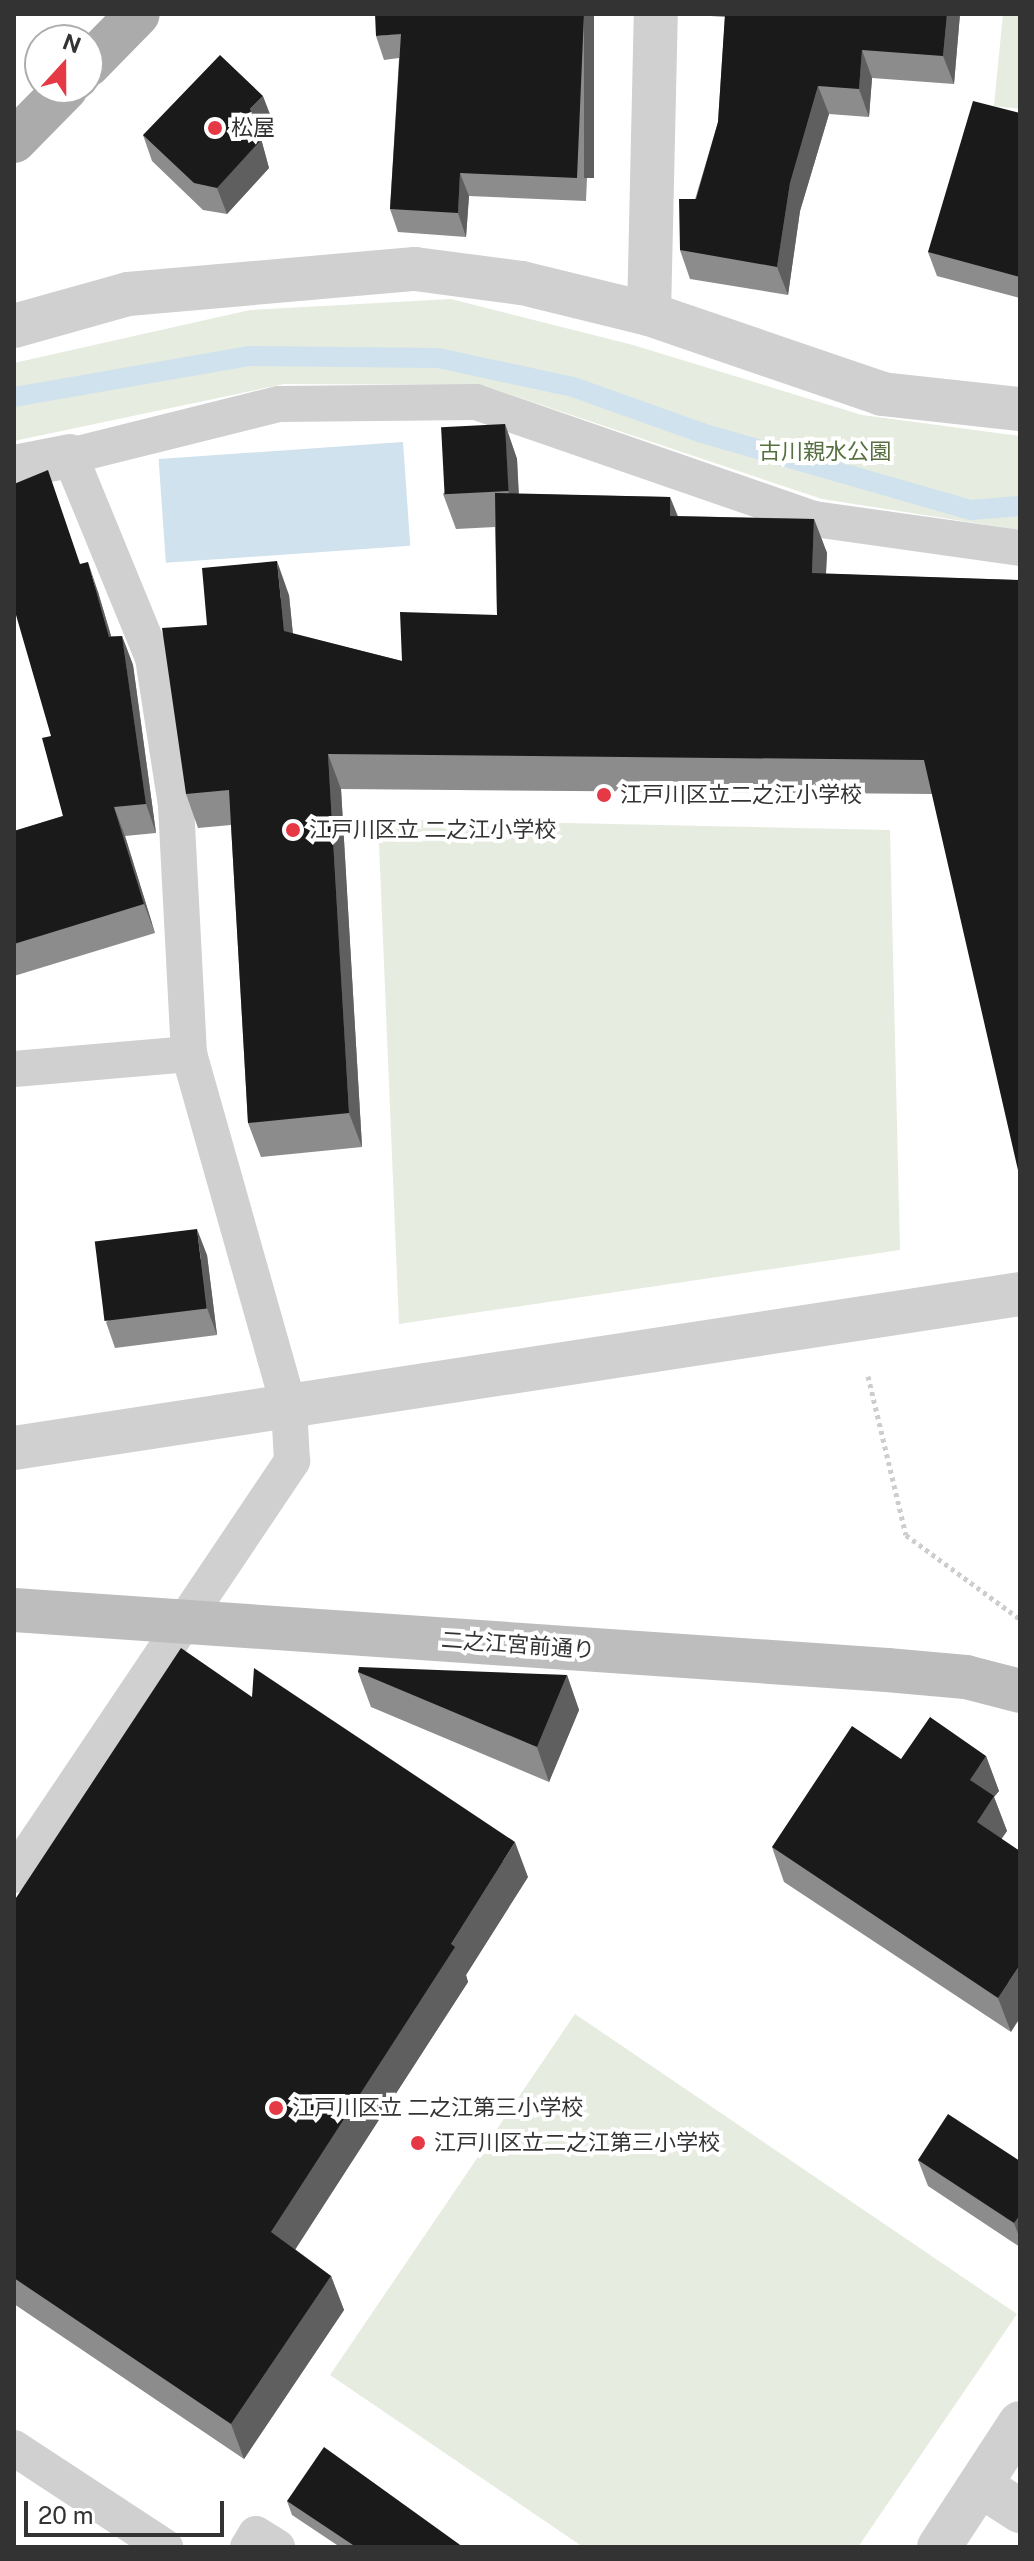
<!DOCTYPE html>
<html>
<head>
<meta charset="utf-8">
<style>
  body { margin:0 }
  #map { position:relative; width:1034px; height:2561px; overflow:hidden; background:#fff; font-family:"Public Sans","Noto Sans JP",sans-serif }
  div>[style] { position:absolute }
  .green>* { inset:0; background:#e6ecdf }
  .water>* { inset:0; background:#cfe2ee; transform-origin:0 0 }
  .stream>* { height:20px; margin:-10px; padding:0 10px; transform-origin:10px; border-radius:10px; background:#cfe2ee }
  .path>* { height:5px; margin-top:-2.5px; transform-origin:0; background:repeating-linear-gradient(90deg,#cdcdcd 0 4px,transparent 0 8px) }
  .lane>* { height:36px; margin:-18px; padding:0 18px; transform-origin:18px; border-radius:18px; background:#d0d0d0 }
  .street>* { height:44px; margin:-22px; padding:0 22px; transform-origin:22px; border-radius:22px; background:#d0d0d0 }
  .secondary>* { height:44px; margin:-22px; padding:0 22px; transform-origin:22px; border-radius:22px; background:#bdbdbd }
  .primary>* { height:44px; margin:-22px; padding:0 22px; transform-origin:22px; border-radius:22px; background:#ababab }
  .wall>* { inset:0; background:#8c8c8c }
  .shaded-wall>* { inset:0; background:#5f5f5f; transform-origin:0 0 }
  .building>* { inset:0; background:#1a1a1a; transform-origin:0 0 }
  .dots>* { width:22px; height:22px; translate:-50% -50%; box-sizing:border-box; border:4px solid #fff; border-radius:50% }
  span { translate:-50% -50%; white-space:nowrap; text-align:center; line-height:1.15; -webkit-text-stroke:8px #fff; paint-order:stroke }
  .poi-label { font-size:22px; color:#333 }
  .left { translate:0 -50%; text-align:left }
  .park-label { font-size:22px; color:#56703f }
  .street-label { font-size:22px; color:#333 }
  .frame { position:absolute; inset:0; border:16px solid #333; pointer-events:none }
  .north { position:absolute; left:24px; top:24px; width:80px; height:80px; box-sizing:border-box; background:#fff; border:2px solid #adadad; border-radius:50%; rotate:21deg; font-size:22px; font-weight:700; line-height:32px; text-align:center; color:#333 }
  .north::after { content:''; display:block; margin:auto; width:28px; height:36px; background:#e63946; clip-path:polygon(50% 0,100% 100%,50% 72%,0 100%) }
  .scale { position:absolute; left:24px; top:2501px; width:200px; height:36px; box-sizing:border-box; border:4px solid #333; border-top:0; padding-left:10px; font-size:24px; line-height:28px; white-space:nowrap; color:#333; -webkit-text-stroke:6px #fff; paint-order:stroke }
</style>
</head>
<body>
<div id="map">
  <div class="green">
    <i style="clip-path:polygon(1003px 14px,1020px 14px,1020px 109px,994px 106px)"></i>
    <i style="clip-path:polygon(451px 299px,633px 345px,862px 415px,1020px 436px,1020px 530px,822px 499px,482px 385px,284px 384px,14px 441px,14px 363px,250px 310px)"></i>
    <i style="clip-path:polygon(378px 819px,890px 830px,900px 1250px,399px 1324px)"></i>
    <i style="clip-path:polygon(575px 2014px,1017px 2314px,858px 2547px,583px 2547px,330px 2375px)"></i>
  </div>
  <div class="water">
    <i style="left:403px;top:442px;width:104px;height:245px;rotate:86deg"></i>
  </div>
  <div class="stream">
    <i style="left:14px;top:397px;width:238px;rotate:-9.9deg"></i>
    <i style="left:248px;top:356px;width:190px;rotate:0.6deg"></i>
    <i style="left:438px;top:358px;width:138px;rotate:12.1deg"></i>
    <i style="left:573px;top:387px;width:137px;rotate:19.6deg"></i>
    <i style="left:702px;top:433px;width:280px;rotate:16deg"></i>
    <i style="left:971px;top:510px;width:49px;rotate:-4.7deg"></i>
  </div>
  <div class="path">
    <i style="left:868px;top:1376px;width:163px;rotate:76.6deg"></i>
    <i style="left:906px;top:1535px;width:142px;rotate:36.4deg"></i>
  </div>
  <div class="lane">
    <i style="left:14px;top:1069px;width:176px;rotate:-4.9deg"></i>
    <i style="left:14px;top:1875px;width:499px;rotate:-56.1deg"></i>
    <i style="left:292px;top:1461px;width:54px;rotate:-93.2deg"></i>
    <i style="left:289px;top:1407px;width:367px;rotate:-105.8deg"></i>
    <i style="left:189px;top:1054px;width:249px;rotate:-93deg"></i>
    <i style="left:176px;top:805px;width:149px;rotate:-98.9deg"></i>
    <i style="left:153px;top:658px;width:218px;rotate:-112.3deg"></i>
    <i style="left:70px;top:456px;width:214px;rotate:-14deg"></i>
    <i style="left:278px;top:404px;width:198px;rotate:-0.6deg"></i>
    <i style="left:476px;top:402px;width:358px;rotate:19.1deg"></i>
    <i style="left:814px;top:519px;width:208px;rotate:8deg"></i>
    <i style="left:14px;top:2448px;width:181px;rotate:33.3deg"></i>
    <i style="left:248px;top:2547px;width:15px;rotate:-58deg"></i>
    <i style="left:256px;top:2534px;width:25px;rotate:32deg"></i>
  </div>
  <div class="street">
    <i style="left:649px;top:314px;width:300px;rotate:-88.7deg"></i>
    <i style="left:14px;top:326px;width:118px;rotate:-15.7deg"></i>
    <i style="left:128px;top:294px;width:288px;rotate:-5deg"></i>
    <i style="left:415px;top:269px;width:108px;rotate:7.5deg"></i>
    <i style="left:522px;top:283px;width:131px;rotate:13.7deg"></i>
    <i style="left:649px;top:314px;width:246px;rotate:18.9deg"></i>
    <i style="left:882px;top:394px;width:139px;rotate:6.2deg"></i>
    <i style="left:14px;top:467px;width:57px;rotate:-11.1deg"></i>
    <i style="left:14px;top:1448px;width:1018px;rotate:-8.7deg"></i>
    <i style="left:980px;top:2485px;width:48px;rotate:33deg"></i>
    <i style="left:939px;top:2547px;width:148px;rotate:-56.8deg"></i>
  </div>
  <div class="secondary">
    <i style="left:14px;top:1610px;width:875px;rotate:3.93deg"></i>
    <i style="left:887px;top:1670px;width:79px;rotate:5.1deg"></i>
    <i style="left:966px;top:1677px;width:56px;rotate:14.5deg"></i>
  </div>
  <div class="primary">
    <i style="left:88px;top:65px;width:71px;rotate:-45.6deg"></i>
    <i style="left:14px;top:141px;width:74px;rotate:-45.5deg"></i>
  </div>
  <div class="wall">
    <i style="clip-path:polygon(594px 14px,586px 201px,469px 196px,466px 237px,398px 232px,390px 209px,399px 58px,384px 60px,376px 36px)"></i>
    <i style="clip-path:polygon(681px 14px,960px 14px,954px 84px,872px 78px,869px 117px,829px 114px,800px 211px,788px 295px,690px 279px,680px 250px,718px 122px,725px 17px)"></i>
    <i style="clip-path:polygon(1020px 113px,1020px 298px,937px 276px,928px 252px)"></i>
    <i style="clip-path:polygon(273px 122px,260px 135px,269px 168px,227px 214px,203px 210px,152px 161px,143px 135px)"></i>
    <i style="clip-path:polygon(505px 424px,517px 459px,519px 494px,670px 497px,678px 516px,814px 519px,827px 553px,826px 574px,1020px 580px,932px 794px,341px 789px,362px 1147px,261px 1157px,248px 1123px,231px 825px,198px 828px,186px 794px,207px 625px,289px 595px,293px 634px,402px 661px,497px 615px,495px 527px,456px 529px,443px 494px)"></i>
    <i style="clip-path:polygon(81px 564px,98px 592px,111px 636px,122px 636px,133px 665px,156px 833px,125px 836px,155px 933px,14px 976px,14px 831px,63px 816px,51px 736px)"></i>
    <i style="clip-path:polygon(207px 1255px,217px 1335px,115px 1348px,106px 1322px)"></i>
    <i style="clip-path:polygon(358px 1672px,567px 1675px,579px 1710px,549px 1782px,371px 1707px)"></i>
    <i style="clip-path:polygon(252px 1697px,528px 1877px,466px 1975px,468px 1982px,295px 2249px,331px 2276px,344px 2310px,244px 2459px,14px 2304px,14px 1901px)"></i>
    <i style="clip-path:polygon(986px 1756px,999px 1791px,994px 1797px,1007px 1831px,1001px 1839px,1011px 2032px,784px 1882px,772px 1847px,901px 1759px)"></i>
    <i style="clip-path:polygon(918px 2160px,1020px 2161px,1020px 2247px,928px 2186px)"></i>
    <i style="clip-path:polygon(287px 2501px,463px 2547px,340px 2547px,292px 2515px)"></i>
  </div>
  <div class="shaded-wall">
    <i style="left:584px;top:14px;width:10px;height:164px"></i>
    <i style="clip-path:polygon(947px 14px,960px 14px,954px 84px,943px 56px)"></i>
    <i style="clip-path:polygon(862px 50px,872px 78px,869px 117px,859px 89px)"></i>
    <i style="clip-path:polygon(818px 86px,829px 114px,800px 211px,788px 295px,777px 267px,790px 183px)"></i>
    <i style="clip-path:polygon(263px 96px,273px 122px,260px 135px,269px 168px,227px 214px,217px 188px,250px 109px)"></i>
    <i style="clip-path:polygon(460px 173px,469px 196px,466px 237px,458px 213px)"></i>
    <i style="clip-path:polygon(505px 424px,517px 459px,520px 526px,508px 491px)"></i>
    <i style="clip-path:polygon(670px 497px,683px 531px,670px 516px)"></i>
    <i style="clip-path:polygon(814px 519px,827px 553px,824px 608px,812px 573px)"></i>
    <i style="clip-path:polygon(277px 561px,289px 595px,296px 666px,284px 631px)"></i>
    <i style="clip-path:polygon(88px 562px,98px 592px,120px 666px,109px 637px)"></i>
    <i style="clip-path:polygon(122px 636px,133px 665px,156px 833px,146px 804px)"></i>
    <i style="clip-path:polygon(328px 754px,341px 789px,362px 1147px,349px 1113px)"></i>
    <i style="clip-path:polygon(114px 807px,125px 836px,155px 933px,144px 904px)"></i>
    <i style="clip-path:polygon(197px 1229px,207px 1255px,217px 1335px,207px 1308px)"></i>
    <i style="clip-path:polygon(567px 1675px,579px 1710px,549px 1782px,537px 1747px)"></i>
    <i style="clip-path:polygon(986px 1756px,999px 1791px,994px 1797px,1007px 1831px,989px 1857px,977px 1822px,970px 1780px)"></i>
    <i style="clip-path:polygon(515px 1842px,528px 1877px,466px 1975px,468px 1982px,284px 2267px,271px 2232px)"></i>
    <i style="clip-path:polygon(1020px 1965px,1020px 2018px,1011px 2032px,998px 1998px)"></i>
    <i style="clip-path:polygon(1020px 2215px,1020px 2239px,1014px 2223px)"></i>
    <i style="clip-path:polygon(331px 2276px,344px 2310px,244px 2459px,231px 2424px)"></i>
  </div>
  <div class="building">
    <i style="clip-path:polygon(375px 14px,584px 14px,577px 178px,460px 173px,458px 213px,390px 209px,401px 34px,376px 36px)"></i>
    <i style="clip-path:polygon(725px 14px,947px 14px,943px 56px,862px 50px,859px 89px,818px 86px,790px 183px,777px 267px,680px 250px,679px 199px,696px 199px,718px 122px)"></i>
    <i style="clip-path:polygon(220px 55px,263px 96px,250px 109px,259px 142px,217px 188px,194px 183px,143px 135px)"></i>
    <i style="clip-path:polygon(973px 101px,1020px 113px,1020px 277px,928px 252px)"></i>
    <i style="left:505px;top:424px;width:67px;height:64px;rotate:87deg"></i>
    <i style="clip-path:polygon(48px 470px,80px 564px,88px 562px,109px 637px,122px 636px,146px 804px,114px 807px,144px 904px,14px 944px,14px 831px,63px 816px,42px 738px,51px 736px,14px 608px,14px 484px)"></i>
    <i style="clip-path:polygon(495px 493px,670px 497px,670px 516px,814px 519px,812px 573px,1020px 580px,1020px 1179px,924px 760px,328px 754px,349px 1113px,248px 1123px,229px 790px,186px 794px,162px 628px,207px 625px,202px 568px,277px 561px,284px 631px,402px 661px,400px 612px,497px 615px)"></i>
    <i style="left:197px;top:1229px;width:80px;height:103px;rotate:83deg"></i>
    <i style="clip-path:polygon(181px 1648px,252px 1697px,254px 1668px,515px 1842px,451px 1944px,455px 1947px,271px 2232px,331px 2276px,231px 2424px,14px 2278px,14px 1901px)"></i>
    <i style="clip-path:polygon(359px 1667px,567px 1675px,537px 1747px,358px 1672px)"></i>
    <i style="clip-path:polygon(930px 1717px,986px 1756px,970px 1780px,994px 1796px,977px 1822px,1020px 1851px,1020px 1965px,998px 1998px,772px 1847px,852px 1726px,901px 1759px)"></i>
    <i style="clip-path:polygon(948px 2114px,1020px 2161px,1020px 2215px,1014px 2223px,918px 2160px)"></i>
    <i style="clip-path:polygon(324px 2447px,463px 2547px,356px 2547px,287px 2501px)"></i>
  </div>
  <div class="dots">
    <i style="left:215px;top:128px;background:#e63946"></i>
    <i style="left:604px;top:795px;background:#e63946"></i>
    <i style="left:293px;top:830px;background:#e63946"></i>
    <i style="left:276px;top:2108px;background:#e63946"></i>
    <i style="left:418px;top:2143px;background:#e63946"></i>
  </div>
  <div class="poi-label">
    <span class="left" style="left:231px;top:128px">松屋</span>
    <span class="left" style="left:620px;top:795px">江戸川区立二之江小学校</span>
    <span class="left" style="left:309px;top:830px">江戸川区立 二之江小学校</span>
    <span class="left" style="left:292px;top:2108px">江戸川区立 二之江第三小学校</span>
    <span class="left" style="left:434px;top:2143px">江戸川区立二之江第三小学校</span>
  </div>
  <div class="park-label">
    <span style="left:825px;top:452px">古川親水公園</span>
  </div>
  <div class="street-label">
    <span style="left:518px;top:1645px;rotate:4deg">二之江宮前通り</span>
  </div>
  <div class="frame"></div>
  <div class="north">N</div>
  <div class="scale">20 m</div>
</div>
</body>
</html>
